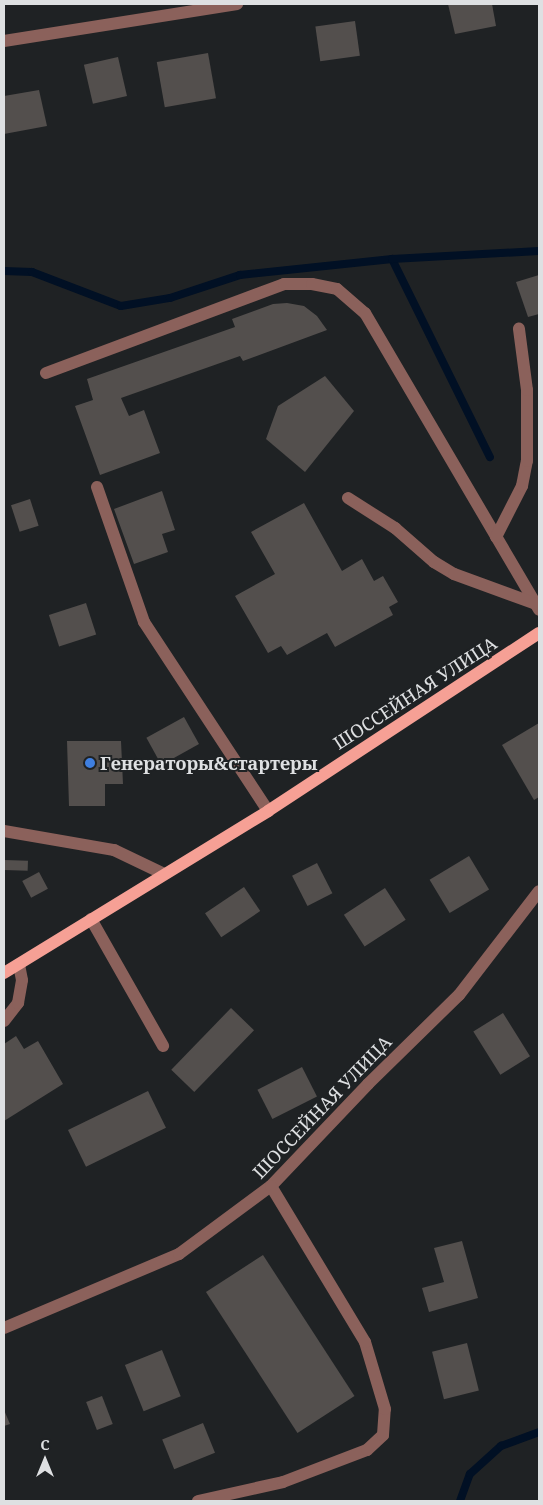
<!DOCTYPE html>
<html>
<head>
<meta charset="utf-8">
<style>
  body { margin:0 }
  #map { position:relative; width:543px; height:1505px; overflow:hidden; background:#1f2224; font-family:"Noto Serif",serif }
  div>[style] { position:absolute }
  .stream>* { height:8px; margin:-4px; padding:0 4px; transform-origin:4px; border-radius:4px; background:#011024 }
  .building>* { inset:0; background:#534f4d; transform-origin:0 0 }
  .minor>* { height:12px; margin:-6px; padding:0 6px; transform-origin:6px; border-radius:6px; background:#8b615b }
  .major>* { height:12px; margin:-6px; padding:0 6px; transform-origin:6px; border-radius:6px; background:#f6a095 }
  .dots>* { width:14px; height:14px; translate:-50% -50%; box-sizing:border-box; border:2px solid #1f2224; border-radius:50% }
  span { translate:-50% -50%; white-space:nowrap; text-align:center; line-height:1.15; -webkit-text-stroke:4px #1f2224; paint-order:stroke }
  .street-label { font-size:18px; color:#dee0e2 }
  .poi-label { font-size:18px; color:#dee0e2; font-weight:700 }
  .left { translate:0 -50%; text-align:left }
  .frame { position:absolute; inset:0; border:5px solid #dee0e2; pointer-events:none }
  .north { position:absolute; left:20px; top:1435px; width:50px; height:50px; -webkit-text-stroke:4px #1f2224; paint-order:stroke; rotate:0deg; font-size:14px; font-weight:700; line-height:20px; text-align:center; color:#dee0e2 }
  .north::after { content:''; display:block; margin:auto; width:18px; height:22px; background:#dee0e2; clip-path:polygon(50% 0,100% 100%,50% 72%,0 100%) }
</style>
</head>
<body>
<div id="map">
  <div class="stream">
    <i style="left:392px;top:259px;width:221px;rotate:63.7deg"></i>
    <i style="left:4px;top:271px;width:28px;rotate:2deg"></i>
    <i style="left:32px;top:272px;width:95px;rotate:20.9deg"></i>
    <i style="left:121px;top:306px;width:50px;rotate:-9.3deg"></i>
    <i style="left:170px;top:298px;width:74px;rotate:-18.2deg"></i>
    <i style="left:240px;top:275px;width:153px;rotate:-6deg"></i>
    <i style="left:392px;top:259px;width:147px;rotate:-3.1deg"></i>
    <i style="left:460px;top:1501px;width:29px;rotate:-70deg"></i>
    <i style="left:470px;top:1474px;width:42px;rotate:-42.1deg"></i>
    <i style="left:501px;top:1446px;width:40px;rotate:-20.2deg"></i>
  </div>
  <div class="building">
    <i style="clip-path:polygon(448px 4px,492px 4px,496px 26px,455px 34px)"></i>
    <i style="left:355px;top:21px;width:35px;height:40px;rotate:82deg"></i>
    <i style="left:208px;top:53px;width:46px;height:52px;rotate:80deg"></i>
    <i style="left:118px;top:57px;width:40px;height:35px;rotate:77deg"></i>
    <i style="clip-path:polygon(39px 90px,47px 126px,4px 134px,4px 96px)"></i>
    <i style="clip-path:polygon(539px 275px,539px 314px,528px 317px,516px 282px)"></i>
    <i style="clip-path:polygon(287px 303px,304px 306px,317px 316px,327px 330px,243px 361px,240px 356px,121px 398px,129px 416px,144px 410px,160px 453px,100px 475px,75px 406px,93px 400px,87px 379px,235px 327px,232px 319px,273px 304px)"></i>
    <i style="clip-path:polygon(325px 376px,354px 411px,305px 472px,266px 439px,278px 406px)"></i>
    <i style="clip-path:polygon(162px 491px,175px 530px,162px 534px,168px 552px,134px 564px,114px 509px)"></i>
    <i style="left:30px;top:499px;width:28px;height:20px;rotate:72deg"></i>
    <i style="clip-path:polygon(304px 503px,342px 571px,362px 559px,374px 581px,383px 576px,398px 602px,389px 607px,393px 615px,335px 647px,327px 633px,287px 655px,281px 646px,268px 653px,235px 596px,275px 574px,251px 532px)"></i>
    <i style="left:86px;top:603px;width:33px;height:39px;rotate:72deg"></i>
    <i style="left:184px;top:717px;width:31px;height:43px;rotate:61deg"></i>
    <i style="clip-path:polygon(539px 723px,539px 797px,534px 800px,502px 745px)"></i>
    <i style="clip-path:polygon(67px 741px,121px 741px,123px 784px,105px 784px,105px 806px,69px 806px)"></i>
    <i style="left:469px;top:856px;width:39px;height:46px;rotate:59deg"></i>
    <i style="left:4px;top:860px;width:24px;height:10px;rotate:2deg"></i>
    <i style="left:317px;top:863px;width:34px;height:28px;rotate:63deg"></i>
    <i style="left:39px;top:872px;width:19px;height:19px;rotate:62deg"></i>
    <i style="left:244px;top:887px;width:29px;height:47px;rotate:56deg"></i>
    <i style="left:385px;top:888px;width:38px;height:49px;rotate:57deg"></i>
    <i style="left:231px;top:1008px;width:32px;height:86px;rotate:44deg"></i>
    <i style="left:503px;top:1013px;width:51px;height:35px;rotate:58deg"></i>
    <i style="clip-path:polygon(16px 1036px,24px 1049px,38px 1041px,63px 1084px,4px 1121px,4px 1044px)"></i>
    <i style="left:302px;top:1067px;width:33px;height:50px;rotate:63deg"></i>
    <i style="left:148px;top:1091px;width:41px;height:89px;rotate:64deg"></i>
    <i style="clip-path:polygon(462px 1241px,478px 1298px,429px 1312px,422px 1288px,444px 1282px,434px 1248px)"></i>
    <i style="left:263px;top:1255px;width:168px;height:68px;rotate:57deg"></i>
    <i style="left:467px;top:1343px;width:49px;height:36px;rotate:76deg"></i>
    <i style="left:162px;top:1350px;width:50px;height:40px;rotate:68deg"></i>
    <i style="left:102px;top:1396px;width:30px;height:17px;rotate:69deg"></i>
    <i style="clip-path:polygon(4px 1410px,10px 1424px,4px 1426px)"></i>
    <i style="left:203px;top:1423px;width:32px;height:44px;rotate:68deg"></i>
  </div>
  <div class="minor">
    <i style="left:4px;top:41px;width:236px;rotate:-9deg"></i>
    <i style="left:46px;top:373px;width:254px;rotate:-20.5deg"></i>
    <i style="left:284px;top:284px;width:28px"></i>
    <i style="left:312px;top:284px;width:25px;rotate:11deg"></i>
    <i style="left:337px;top:289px;width:37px;rotate:41deg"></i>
    <i style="left:365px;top:313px;width:344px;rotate:59.6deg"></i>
    <i style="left:97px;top:487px;width:143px;rotate:70.8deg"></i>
    <i style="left:144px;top:622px;width:226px;rotate:56.7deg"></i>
    <i style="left:348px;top:498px;width:56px;rotate:32.6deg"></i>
    <i style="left:395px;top:528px;width:52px;rotate:41.1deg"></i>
    <i style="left:434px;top:562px;width:23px;rotate:31deg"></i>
    <i style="left:454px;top:574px;width:87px;rotate:20.1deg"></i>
    <i style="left:496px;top:537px;width:57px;rotate:-63deg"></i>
    <i style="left:522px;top:486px;width:25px;rotate:-79deg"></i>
    <i style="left:527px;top:461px;width:71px;rotate:-90deg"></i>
    <i style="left:527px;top:390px;width:62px;rotate:-97.5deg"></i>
    <i style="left:4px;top:831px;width:112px;rotate:9.8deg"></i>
    <i style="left:114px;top:850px;width:55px;rotate:25.6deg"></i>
    <i style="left:91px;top:919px;width:146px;rotate:60.4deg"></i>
    <i style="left:4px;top:1021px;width:23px;rotate:-52deg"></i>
    <i style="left:18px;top:1003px;width:23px;rotate:-80deg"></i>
    <i style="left:22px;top:980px;width:16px;rotate:-101deg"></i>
    <i style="left:4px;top:1328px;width:190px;rotate:-22.9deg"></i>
    <i style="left:179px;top:1254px;width:114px;rotate:-36.5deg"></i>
    <i style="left:271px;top:1186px;width:141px;rotate:-46.4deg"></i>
    <i style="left:368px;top:1084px;width:127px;rotate:-44.4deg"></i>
    <i style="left:459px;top:995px;width:131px;rotate:-52.4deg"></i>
    <i style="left:198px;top:1501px;width:87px;rotate:-12.6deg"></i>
    <i style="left:283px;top:1482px;width:90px;rotate:-20.9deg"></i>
    <i style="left:367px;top:1450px;width:22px;rotate:-43deg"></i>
    <i style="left:383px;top:1435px;width:26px;rotate:-86deg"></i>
    <i style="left:385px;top:1409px;width:70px;rotate:-106.6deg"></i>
    <i style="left:365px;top:1342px;width:182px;rotate:-121.1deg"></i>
  </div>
  <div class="major">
    <i style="left:4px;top:973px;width:310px;rotate:-31.5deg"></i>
    <i style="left:268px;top:811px;width:324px;rotate:-33.3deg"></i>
  </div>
  <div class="dots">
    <i style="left:90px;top:763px;background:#3f7fe0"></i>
  </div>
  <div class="street-label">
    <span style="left:415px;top:693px;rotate:-33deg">ШОССЕЙНАЯ УЛИЦА</span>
    <span style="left:322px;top:1107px;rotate:-46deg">ШОССЕЙНАЯ УЛИЦА</span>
  </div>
  <div class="poi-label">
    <span class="left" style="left:100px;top:763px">Генераторы&amp;стартеры</span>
  </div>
  <div class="frame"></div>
  <div class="north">С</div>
</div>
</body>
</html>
